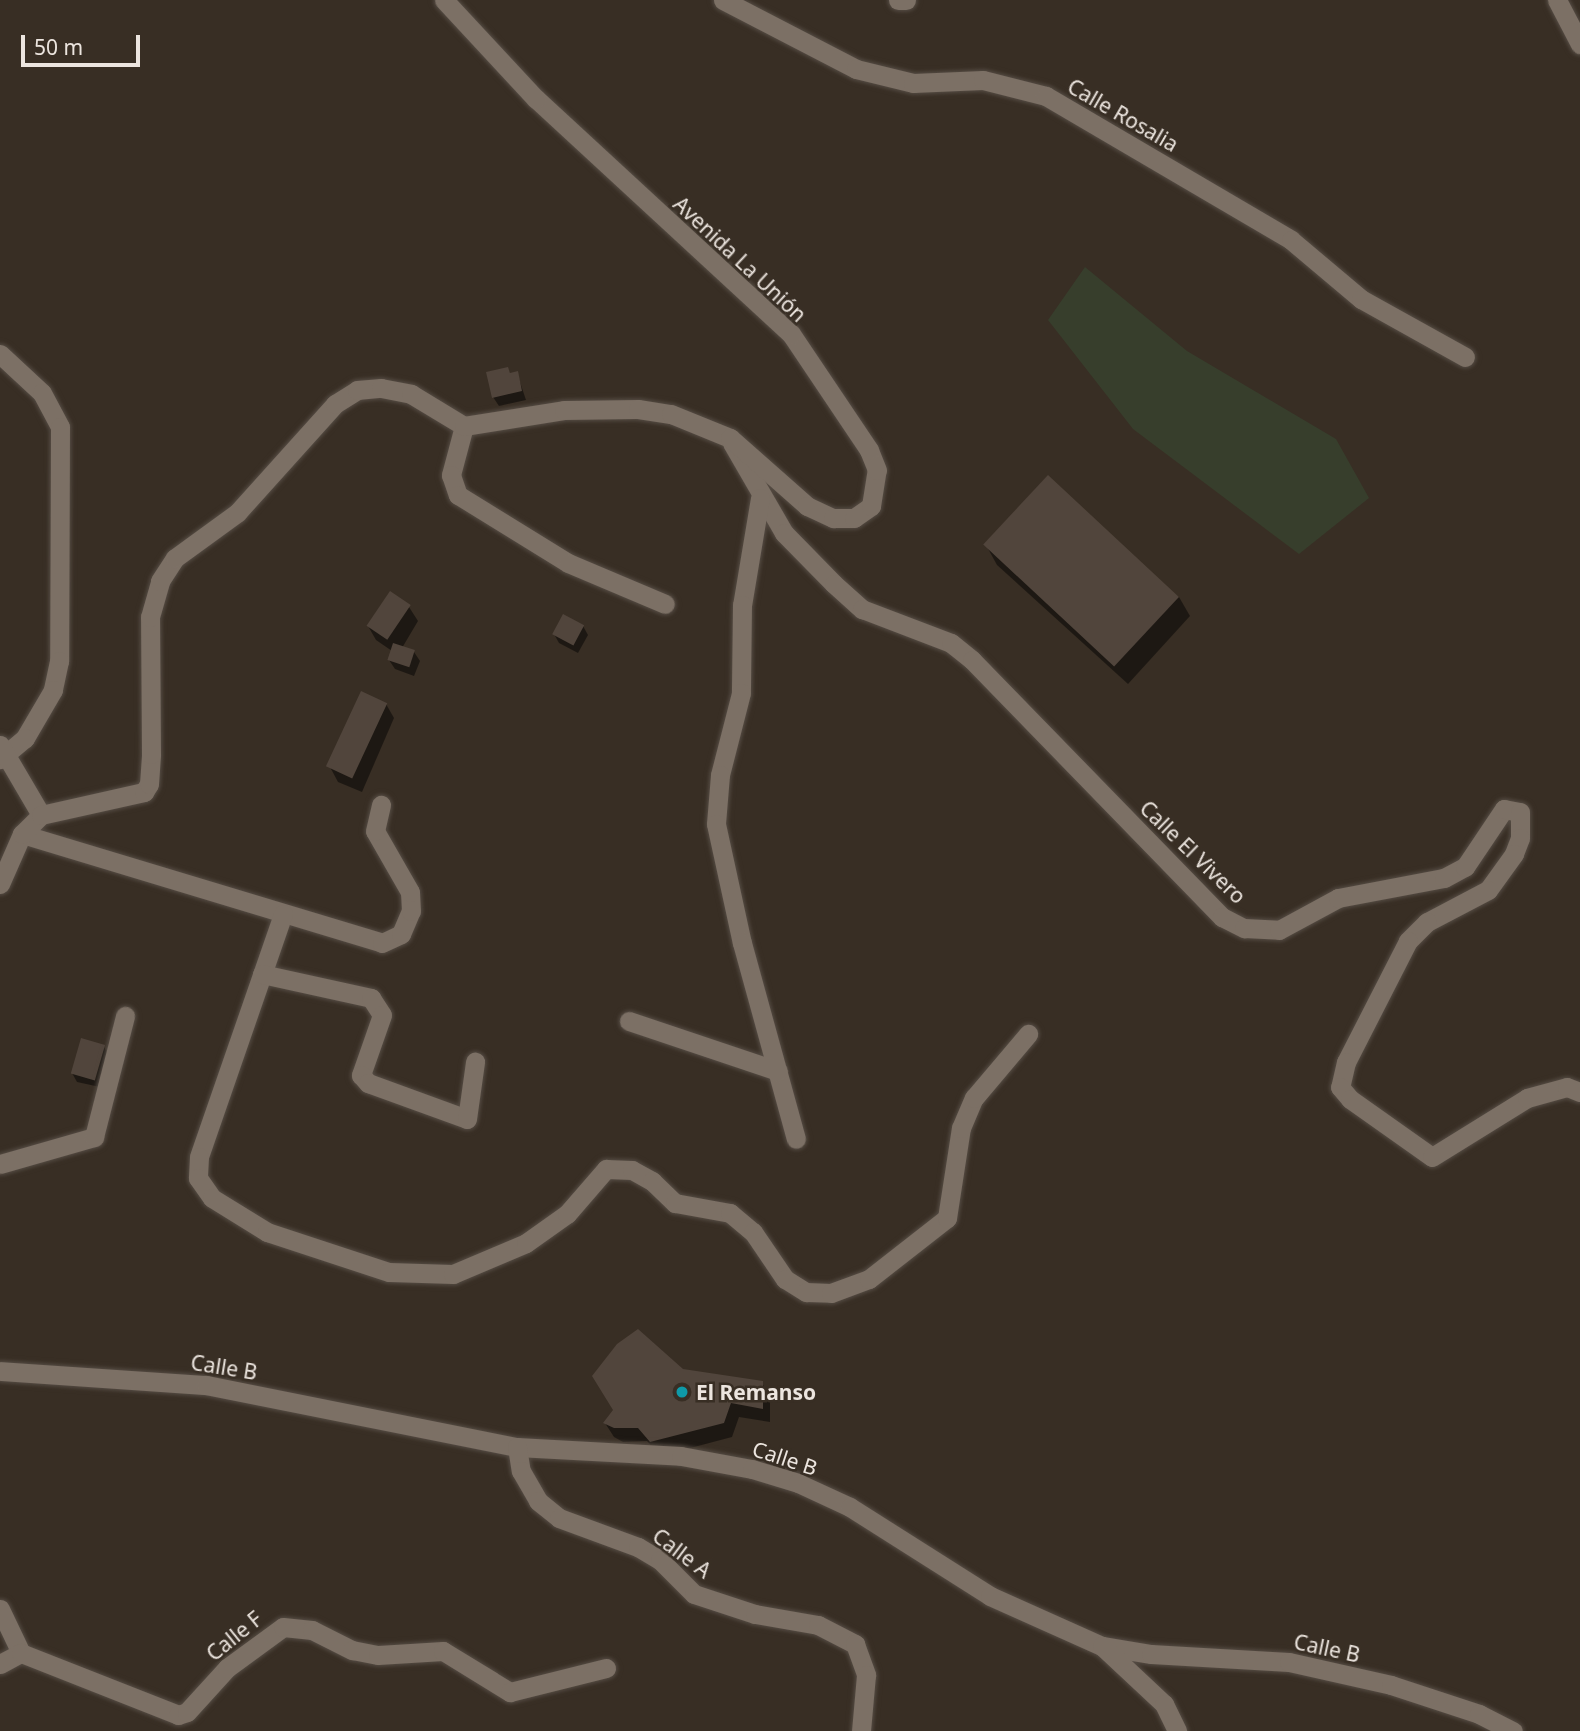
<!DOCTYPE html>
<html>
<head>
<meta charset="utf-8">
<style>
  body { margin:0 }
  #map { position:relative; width:1580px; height:1731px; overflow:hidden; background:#382e24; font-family:"Noto Sans",sans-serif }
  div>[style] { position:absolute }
  .green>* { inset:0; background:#373e2c }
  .shadow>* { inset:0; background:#0007 }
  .building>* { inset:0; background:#51453c; transform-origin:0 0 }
  .roads { filter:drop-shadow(0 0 2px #554c44) drop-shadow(0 0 2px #554c44) }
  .minor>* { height:19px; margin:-9.5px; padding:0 9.5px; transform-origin:9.5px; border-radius:9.5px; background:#7c7065 }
  .dots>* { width:19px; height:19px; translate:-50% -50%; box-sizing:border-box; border:4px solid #382e24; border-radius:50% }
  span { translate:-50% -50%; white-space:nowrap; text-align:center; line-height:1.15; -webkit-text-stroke:5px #382e24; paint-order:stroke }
  .street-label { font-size:21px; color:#ece5df }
  .poi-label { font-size:21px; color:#ece5df; font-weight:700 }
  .left { translate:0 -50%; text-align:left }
  .scale { position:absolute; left:21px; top:35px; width:119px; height:32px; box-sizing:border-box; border:4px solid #ece5df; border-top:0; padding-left:9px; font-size:21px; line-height:24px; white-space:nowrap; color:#ece5df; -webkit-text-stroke:5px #382e24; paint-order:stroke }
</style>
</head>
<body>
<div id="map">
  <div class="green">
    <i style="clip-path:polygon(1085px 267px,1187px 351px,1336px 439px,1369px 498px,1299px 554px,1133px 429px,1048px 320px)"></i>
  </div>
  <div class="shadow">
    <i style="clip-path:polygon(508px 369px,511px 375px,517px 373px,526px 400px,499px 406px,493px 397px)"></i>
    <i style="clip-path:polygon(986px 545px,1179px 597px,1190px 616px,1128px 684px,997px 565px)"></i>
    <i style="clip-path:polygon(409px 607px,418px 621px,402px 648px,414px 652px,420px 661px,414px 676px,395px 669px,389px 660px,392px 651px,376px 640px,368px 626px)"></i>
    <i style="clip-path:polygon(583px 626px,588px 635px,578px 653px,559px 643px,554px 634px)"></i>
    <i style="clip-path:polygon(386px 704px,394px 718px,362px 792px,338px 782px,330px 767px)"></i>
    <i style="clip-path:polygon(104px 1047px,109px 1056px,100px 1087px,77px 1082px,72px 1073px)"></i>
    <i style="clip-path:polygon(682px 1370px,762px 1383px,770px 1398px,770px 1422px,739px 1417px,732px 1437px,660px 1456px,647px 1441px,623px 1442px,614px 1437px,605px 1423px)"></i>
  </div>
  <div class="building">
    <i style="clip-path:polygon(508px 367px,510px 373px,518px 371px,522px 391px,492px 398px,486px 372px)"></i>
    <i style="left:1048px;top:475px;width:179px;height:95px;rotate:43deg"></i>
    <i style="left:390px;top:591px;width:25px;height:42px;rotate:34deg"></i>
    <i style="left:563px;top:614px;width:24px;height:23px;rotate:28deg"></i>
    <i style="left:393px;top:643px;width:23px;height:18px;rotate:18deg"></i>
    <i style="left:361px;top:691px;width:29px;height:83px;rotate:25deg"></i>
    <i style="left:81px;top:1038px;width:25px;height:37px;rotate:16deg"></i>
    <i style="clip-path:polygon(638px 1329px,683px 1369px,763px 1381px,763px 1409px,731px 1403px,724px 1423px,650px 1442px,638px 1428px,614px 1428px,603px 1423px,613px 1410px,592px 1376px,617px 1344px)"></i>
  </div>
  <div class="roads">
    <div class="minor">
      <i style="left:723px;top:0;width:150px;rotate:27.4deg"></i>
      <i style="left:856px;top:69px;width:59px;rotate:13.8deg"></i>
      <i style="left:913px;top:83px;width:70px;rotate:-2.5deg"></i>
      <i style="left:983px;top:80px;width:65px;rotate:14.3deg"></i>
      <i style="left:1046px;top:96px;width:284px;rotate:30.4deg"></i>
      <i style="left:1291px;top:240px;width:92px;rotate:40.1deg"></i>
      <i style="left:1361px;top:299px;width:119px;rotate:29.1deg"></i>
      <i style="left:898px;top:0;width:8px"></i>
      <i style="left:1557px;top:0;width:50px;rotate:62.4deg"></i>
      <i style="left:0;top:354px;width:57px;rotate:42.9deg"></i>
      <i style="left:42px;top:393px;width:38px;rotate:62deg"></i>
      <i style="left:60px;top:427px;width:234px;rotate:90.2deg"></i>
      <i style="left:59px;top:661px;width:30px;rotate:102deg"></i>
      <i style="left:53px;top:690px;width:56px;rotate:120.3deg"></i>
      <i style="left:25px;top:738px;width:33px;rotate:140deg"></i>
      <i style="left:464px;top:426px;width:51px;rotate:104.9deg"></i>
      <i style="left:451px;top:475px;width:21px;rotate:71deg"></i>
      <i style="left:458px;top:495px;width:129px;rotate:31.7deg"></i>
      <i style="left:568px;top:563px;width:105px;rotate:22.9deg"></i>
      <i style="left:732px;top:443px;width:104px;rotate:60deg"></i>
      <i style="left:784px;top:533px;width:71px;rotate:45.6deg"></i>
      <i style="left:834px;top:584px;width:38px;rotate:42deg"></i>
      <i style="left:862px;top:609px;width:95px;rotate:20.9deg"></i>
      <i style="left:951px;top:643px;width:27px;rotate:39deg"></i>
      <i style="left:972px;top:660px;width:359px;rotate:45.8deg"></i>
      <i style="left:1222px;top:917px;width:25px;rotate:27deg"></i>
      <i style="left:1244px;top:928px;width:35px;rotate:3deg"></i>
      <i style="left:1279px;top:930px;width:67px;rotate:-28.5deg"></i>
      <i style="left:1338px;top:898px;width:108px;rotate:-10.7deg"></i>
      <i style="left:1444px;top:878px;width:24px;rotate:-28deg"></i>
      <i style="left:1465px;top:867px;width:70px;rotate:-56.1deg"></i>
      <i style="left:1504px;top:809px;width:16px;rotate:11deg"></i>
      <i style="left:1520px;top:812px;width:26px;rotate:90deg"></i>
      <i style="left:1520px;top:838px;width:17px;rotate:111deg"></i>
      <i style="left:1514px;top:854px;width:44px;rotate:125.8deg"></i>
      <i style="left:1488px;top:890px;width:69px;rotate:152.3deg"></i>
      <i style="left:1427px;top:922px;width:27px;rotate:135deg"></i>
      <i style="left:1408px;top:941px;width:136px;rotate:117.1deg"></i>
      <i style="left:1346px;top:1062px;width:26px;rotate:103deg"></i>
      <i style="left:1340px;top:1087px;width:16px;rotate:50deg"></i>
      <i style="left:1350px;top:1099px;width:100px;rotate:35.3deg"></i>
      <i style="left:1432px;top:1157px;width:112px;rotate:-31.8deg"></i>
      <i style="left:1527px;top:1098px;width:41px;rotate:-15.4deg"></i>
      <i style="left:1567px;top:1087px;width:14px;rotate:21deg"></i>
      <i style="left:760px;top:498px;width:109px;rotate:99.5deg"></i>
      <i style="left:742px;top:605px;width:88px;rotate:90.7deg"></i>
      <i style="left:741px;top:693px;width:85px;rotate:104.4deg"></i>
      <i style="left:720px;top:775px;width:49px;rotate:94.7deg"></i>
      <i style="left:716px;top:824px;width:122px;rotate:77.7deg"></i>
      <i style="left:742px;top:943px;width:203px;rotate:74.6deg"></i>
      <i style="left:0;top:745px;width:81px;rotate:59.6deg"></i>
      <i style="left:22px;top:834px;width:376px;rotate:16.8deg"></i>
      <i style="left:382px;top:943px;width:21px;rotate:-25deg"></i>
      <i style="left:401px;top:934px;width:25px;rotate:-67deg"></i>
      <i style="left:411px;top:911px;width:19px;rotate:-93deg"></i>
      <i style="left:410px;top:892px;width:70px;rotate:-119.8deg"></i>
      <i style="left:375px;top:831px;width:27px;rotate:-77deg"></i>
      <i style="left:0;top:884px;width:55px;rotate:-66.3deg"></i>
      <i style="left:22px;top:834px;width:27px;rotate:-45deg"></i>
      <i style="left:41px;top:815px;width:106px;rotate:-12.6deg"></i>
      <i style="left:144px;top:792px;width:9px;rotate:-58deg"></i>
      <i style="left:149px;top:784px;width:30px;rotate:-86deg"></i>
      <i style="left:151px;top:754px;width:137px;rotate:-90.4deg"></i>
      <i style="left:150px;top:617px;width:37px;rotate:-74deg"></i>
      <i style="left:160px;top:581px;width:27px;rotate:-57deg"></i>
      <i style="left:175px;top:558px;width:77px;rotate:-36deg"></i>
      <i style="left:237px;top:513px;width:147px;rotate:-48deg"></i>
      <i style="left:335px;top:404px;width:26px;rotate:-32deg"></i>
      <i style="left:357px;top:390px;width:24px;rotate:-5deg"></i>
      <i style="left:381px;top:388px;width:31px;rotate:11deg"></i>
      <i style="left:411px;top:394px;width:62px;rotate:31.1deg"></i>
      <i style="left:464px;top:426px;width:101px;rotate:-9.1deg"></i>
      <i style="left:564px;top:410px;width:74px;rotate:-0.8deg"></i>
      <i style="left:638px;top:409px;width:33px;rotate:9deg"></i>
      <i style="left:671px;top:414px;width:64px;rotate:22.1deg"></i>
      <i style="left:730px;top:438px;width:103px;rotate:41.4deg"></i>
      <i style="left:807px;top:506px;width:29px;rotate:25deg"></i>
      <i style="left:833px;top:518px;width:21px"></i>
      <i style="left:854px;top:518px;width:21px;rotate:-35deg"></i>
      <i style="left:871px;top:506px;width:36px;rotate:-81deg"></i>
      <i style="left:877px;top:470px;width:22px;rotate:-112deg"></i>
      <i style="left:869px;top:450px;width:140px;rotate:-123.9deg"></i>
      <i style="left:791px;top:334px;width:347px;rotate:-137.3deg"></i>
      <i style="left:536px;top:99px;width:135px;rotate:-132.9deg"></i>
      <i style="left:283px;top:914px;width:257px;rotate:109.1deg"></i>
      <i style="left:199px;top:1157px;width:21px;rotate:93deg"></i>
      <i style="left:198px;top:1178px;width:24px;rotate:55deg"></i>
      <i style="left:212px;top:1198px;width:65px;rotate:31.7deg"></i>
      <i style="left:267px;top:1232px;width:128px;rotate:18.2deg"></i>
      <i style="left:389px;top:1272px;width:64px;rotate:1.8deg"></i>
      <i style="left:453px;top:1274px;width:79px;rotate:-23deg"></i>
      <i style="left:526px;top:1243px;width:50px;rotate:-35.3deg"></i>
      <i style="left:567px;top:1214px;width:60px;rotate:-49.1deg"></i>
      <i style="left:606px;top:1169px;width:26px;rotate:2deg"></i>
      <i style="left:632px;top:1170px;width:23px;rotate:29deg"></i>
      <i style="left:652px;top:1181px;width:32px;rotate:44deg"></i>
      <i style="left:675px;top:1203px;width:56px;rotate:10.3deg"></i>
      <i style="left:730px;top:1213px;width:30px;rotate:40deg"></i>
      <i style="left:753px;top:1232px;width:57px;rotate:55.8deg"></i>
      <i style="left:785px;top:1279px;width:25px;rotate:32deg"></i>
      <i style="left:806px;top:1292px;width:25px;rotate:2deg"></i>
      <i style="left:831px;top:1293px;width:40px;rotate:-20.2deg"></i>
      <i style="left:869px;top:1279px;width:99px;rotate:-38deg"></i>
      <i style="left:947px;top:1218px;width:91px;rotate:-81.2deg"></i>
      <i style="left:961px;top:1128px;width:33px;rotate:-67deg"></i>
      <i style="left:974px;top:1098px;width:84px;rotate:-49.8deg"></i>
      <i style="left:262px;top:974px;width:112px;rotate:12.4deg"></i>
      <i style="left:371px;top:998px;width:20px;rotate:57deg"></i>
      <i style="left:382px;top:1015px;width:64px;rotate:109.3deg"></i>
      <i style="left:361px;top:1075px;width:11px;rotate:49deg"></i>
      <i style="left:368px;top:1083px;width:105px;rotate:20deg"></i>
      <i style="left:467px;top:1119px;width:58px;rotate:-82deg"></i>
      <i style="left:629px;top:1021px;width:157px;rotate:18.6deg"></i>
      <i style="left:0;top:1164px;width:98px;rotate:-16deg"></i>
      <i style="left:94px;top:1137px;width:125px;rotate:-75.6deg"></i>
      <i style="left:0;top:1371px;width:206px;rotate:3.9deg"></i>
      <i style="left:206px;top:1385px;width:317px;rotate:11.3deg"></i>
      <i style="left:517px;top:1447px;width:164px;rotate:3.1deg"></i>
      <i style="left:681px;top:1456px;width:72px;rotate:10.4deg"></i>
      <i style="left:752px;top:1469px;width:48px;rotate:16.9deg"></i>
      <i style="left:798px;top:1483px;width:57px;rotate:24.8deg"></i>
      <i style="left:850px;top:1507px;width:166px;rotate:32.4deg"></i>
      <i style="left:990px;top:1596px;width:123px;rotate:24.1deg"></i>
      <i style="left:1102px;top:1646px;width:50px;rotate:9.3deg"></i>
      <i style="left:1151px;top:1654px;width:138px;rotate:3.3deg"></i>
      <i style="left:1289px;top:1662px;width:105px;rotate:12.7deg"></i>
      <i style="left:1391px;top:1685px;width:93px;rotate:18.2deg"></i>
      <i style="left:1479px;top:1714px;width:38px;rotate:27deg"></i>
      <i style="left:517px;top:1447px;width:24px;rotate:81deg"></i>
      <i style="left:521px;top:1471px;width:34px;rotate:60deg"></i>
      <i style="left:538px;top:1501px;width:27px;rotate:39deg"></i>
      <i style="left:559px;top:1518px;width:84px;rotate:20.2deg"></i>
      <i style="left:638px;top:1547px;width:26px;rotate:31deg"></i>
      <i style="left:660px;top:1560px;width:48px;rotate:45deg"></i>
      <i style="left:694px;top:1594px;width:64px;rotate:18.2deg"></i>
      <i style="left:755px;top:1614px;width:64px;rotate:9.9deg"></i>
      <i style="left:818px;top:1625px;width:42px;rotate:27.2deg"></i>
      <i style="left:855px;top:1644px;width:33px;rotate:70deg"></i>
      <i style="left:866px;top:1675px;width:56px;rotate:95.1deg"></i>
      <i style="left:0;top:1609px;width:49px;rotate:64.5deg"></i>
      <i style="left:1102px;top:1646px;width:85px;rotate:43.1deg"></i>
      <i style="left:1164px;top:1704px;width:30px;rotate:64deg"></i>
      <i style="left:0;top:1664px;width:24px;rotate:-28deg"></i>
      <i style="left:21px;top:1653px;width:169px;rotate:21.5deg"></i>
      <i style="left:178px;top:1715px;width:9px;rotate:-18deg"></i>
      <i style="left:187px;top:1712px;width:59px;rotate:-47.7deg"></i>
      <i style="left:227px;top:1668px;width:69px;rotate:-36.2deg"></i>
      <i style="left:283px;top:1627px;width:29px;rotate:6deg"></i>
      <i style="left:312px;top:1630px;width:45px;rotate:26.6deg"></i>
      <i style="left:352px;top:1650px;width:26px;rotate:11deg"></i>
      <i style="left:378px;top:1655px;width:65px;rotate:-3.5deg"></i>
      <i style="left:443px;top:1651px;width:79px;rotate:31.5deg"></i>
      <i style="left:510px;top:1692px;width:99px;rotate:-14deg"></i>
    </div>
  </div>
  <div class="dots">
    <i style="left:682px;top:1392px;background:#0f9aa8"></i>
  </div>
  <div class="street-label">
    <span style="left:1123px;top:115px;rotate:30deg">Calle Rosalia</span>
    <span style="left:740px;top:259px;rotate:43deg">Avenida La Unión</span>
    <span style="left:1193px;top:852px;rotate:44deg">Calle El Vivero</span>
    <span style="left:224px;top:1367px;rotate:9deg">Calle B</span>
    <span style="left:785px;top:1458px;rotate:18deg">Calle B</span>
    <span style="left:682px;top:1553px;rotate:37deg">Calle A</span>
    <span style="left:234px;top:1636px;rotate:-39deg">Calle F</span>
    <span style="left:1327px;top:1648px;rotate:12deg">Calle B</span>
  </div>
  <div class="poi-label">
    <span class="left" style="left:696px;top:1392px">El Remanso</span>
  </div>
  <div class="scale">50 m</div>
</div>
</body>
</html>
